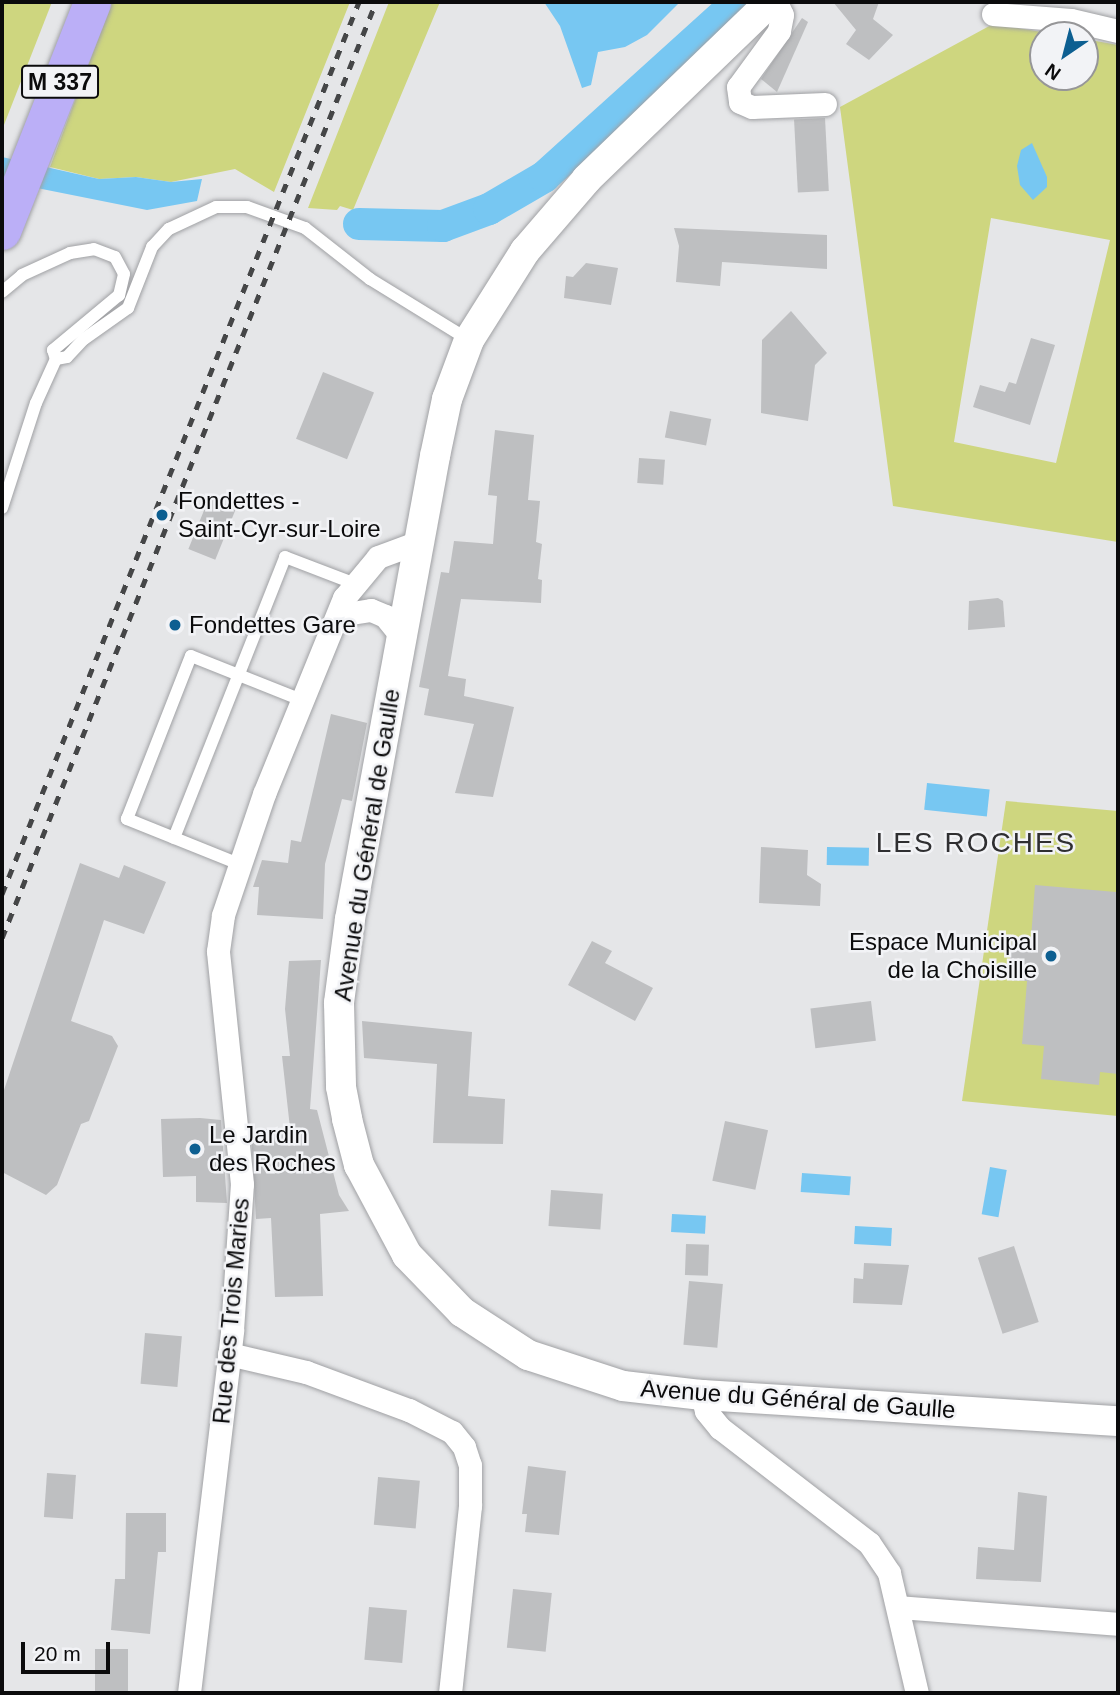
<!DOCTYPE html>
<html>
<head>
<meta charset="utf-8">
<style>
  body { margin:0 }
  #map { position:relative; width:1120px; height:1695px; overflow:hidden; background:#e5e6e8; font-family:Helvetica,sans-serif }
  div>[style] { position:absolute }
  .green>* { inset:0; background:#ced67f }
  .water>* { inset:0; background:#77c7f2; transform-origin:0 0 }
  .canal>* { height:32px; margin:-16px; padding:0 16px; transform-origin:16px; border-radius:16px; background:#77c7f2 }
  .building>* { inset:0; background:#bebfc1; transform-origin:0 0 }
  .roads { filter:drop-shadow(0 0 2px #a0a1a4) drop-shadow(0 0 2px #a0a1a4) }
  .service>* { height:12px; margin:-6px; padding:0 6px; transform-origin:6px; border-radius:6px; background:#fff }
  .minor>* { height:23px; margin:-11.5px; padding:0 11.5px; transform-origin:11.5px; border-radius:11.5px; background:#fff }
  .tertiary>* { height:30px; margin:-15px; padding:0 15px; transform-origin:15px; border-radius:15px; background:#fff }
  .primary>* { height:37px; margin:-18.5px; padding:0 18.5px; transform-origin:18.5px; border-radius:18.5px; background:#bbaff7 }
  .rail>* { height:5px; margin-top:-2.5px; transform-origin:0; background:repeating-linear-gradient(90deg,#454647 0 9px,transparent 0 18px) }
  .dots>* { width:19px; height:19px; translate:-50% -50%; box-sizing:border-box; border:4px solid #f2f3f6; border-radius:50% }
  span { translate:-50% -50%; white-space:nowrap; text-align:center; line-height:1.15; -webkit-text-stroke:5px #f2f3f6; paint-order:stroke }
  .shield-label span { padding:2px 5px; background:#f2f3f6; border:2px solid; border-radius:5px; -webkit-text-stroke-width:0 }
  .shield-label { font-size:23px; color:#0b0b0c; font-weight:700 }
  .poi-label { font-size:24px; color:#0b0b0c }
  .left { translate:0 -50%; text-align:left }
  .right { translate:-100% -50%; text-align:right }
  .street-label { font-size:24px; color:#0b0b0c }
  .quarter-label { font-size:28px; color:#2f2f31; letter-spacing:2px }
  .frame { position:absolute; inset:0; border:4px solid #0b0b0c; pointer-events:none }
  .north { position:absolute; left:1029px; top:21px; width:70px; height:70px; box-sizing:border-box; background:#f2f3f6; border:2px solid #969698; border-radius:50%; rotate:215deg; font-size:19px; font-weight:700; line-height:28px; text-align:center; color:#0b0b0c }
  .north::after { content:''; display:block; margin:auto; width:24px; height:32px; background:#0d5f91; clip-path:polygon(50% 0,100% 100%,50% 72%,0 100%) }
  .scale { position:absolute; left:21px; top:1642px; width:89px; height:32px; box-sizing:border-box; border:4px solid #0b0b0c; border-top:0; padding-left:9px; font-size:21px; line-height:24px; white-space:nowrap; color:#0b0b0c; -webkit-text-stroke:5px #f2f3f6; paint-order:stroke }
</style>
</head>
<body>
<div id="map">
  <div class="green">
    <i style="clip-path:polygon(2px 2px,52px 2px,2px 130px)"></i>
    <i style="clip-path:polygon(112px 2px,350px 2px,274px 192px,235px 169px,171px 182px,136px 177px,99px 179px,50px 167px)"></i>
    <i style="clip-path:polygon(389px 2px,440px 2px,353px 210px,340px 206px,337px 210px,308px 208px)"></i>
    <i style="clip-path:polygon(evenodd,993px 24px,1060px 35px,1043px 35px,1043px 77px,1085px 77px,1085px 39px,1118px 45px,1118px 542px,893px 506px,840px 107px,993px 24px,991px 218px,1110px 240px,1056px 463px,954px 442px,991px 218px)"></i>
    <i style="clip-path:polygon(1006px 801px,1118px 811px,1118px 1116px,962px 1101px)"></i>
  </div>
  <div class="water">
    <i style="clip-path:polygon(544px 2px,680px 2px,647px 35px,625px 47px,598px 52px,591px 85px,582px 88px,560px 26px)"></i>
    <i style="clip-path:polygon(1032px 143px,1047px 177px,1047px 187px,1033px 200px,1020px 185px,1017px 166px,1021px 150px)"></i>
    <i style="clip-path:polygon(2px 157px,99px 179px,136px 177px,171px 182px,202px 179px,197px 201px,147px 210px,2px 181px)"></i>
    <i style="left:927px;top:783px;width:63px;height:27px;rotate:6deg"></i>
    <i style="left:827px;top:847px;width:42px;height:18px;rotate:1deg"></i>
    <i style="left:990px;top:1167px;width:17px;height:48px;rotate:10deg"></i>
    <i style="left:802px;top:1173px;width:49px;height:19px;rotate:4deg"></i>
    <i style="left:672px;top:1214px;width:34px;height:18px;rotate:3deg"></i>
    <i style="left:855px;top:1226px;width:37px;height:18px;rotate:3deg"></i>
  </div>
  <div class="canal">
    <i style="left:359px;top:224px;width:84px;rotate:1.4deg"></i>
    <i style="left:443px;top:226px;width:49px;rotate:-20.3deg"></i>
    <i style="left:489px;top:209px;width:64px;rotate:-30.2deg"></i>
    <i style="left:544px;top:177px;width:261px;rotate:-42.1deg"></i>
  </div>
  <div class="building">
    <i style="clip-path:polygon(833px 2px,879px 2px,873px 19px,893px 35px,869px 60px,846px 44px,856px 30px)"></i>
    <i style="clip-path:polygon(802px 18px,808px 22px,777px 92px,761px 79px)"></i>
    <i style="left:825px;top:118px;width:73px;height:31px;rotate:87deg"></i>
    <i style="clip-path:polygon(674px 228px,827px 235px,827px 269px,722px 262px,720px 286px,676px 282px,679px 246px)"></i>
    <i style="clip-path:polygon(586px 263px,618px 268px,611px 305px,564px 298px,566px 276px,573px 277px)"></i>
    <i style="clip-path:polygon(791px 311px,827px 353px,815px 365px,808px 421px,761px 413px,762px 340px)"></i>
    <i style="clip-path:polygon(1031px 338px,1055px 345px,1030px 425px,973px 407px,980px 385px,1005px 392px,1009px 382px,1016px 384px)"></i>
    <i style="left:323px;top:372px;width:55px;height:72px;rotate:22deg"></i>
    <i style="left:670px;top:411px;width:42px;height:27px;rotate:11deg"></i>
    <i style="clip-path:polygon(495px 430px,534px 435px,528px 500px,540px 501px,536px 542px,542px 544px,538px 579px,542px 580px,541px 603px,461px 599px,448px 676px,466px 679px,464px 696px,514px 707px,493px 797px,455px 793px,474px 724px,424px 715px,429px 689px,419px 687px,441px 572px,449px 573px,454px 541px,493px 544px,497px 496px,488px 495px)"></i>
    <i style="left:639px;top:458px;width:26px;height:25px;rotate:4deg"></i>
    <i style="left:209px;top:498px;width:29px;height:55px;rotate:22deg"></i>
    <i style="clip-path:polygon(998px 598px,1003px 601px,1005px 627px,968px 630px,969px 601px)"></i>
    <i style="clip-path:polygon(331px 714px,367px 723px,352px 801px,342px 799px,325px 864px,323px 919px,257px 915px,259px 887px,253px 887px,262px 860px,288px 863px,291px 840px,301px 842px)"></i>
    <i style="clip-path:polygon(761px 847px,808px 850px,807px 875px,821px 884px,820px 906px,759px 903px)"></i>
    <i style="clip-path:polygon(80px 863px,119px 878px,124px 865px,166px 882px,144px 934px,104px 920px,71px 1021px,112px 1036px,118px 1046px,89px 1121px,81px 1124px,57px 1185px,46px 1195px,2px 1172px,2px 1096px)"></i>
    <i style="clip-path:polygon(1035px 885px,1116px 892px,1118px 1074px,1100px 1072px,1099px 1085px,1041px 1079px,1044px 1046px,1022px 1044px,1027px 981px,1008px 980px,1012px 936px,1031px 938px)"></i>
    <i style="clip-path:polygon(592px 941px,612px 951px,605px 963px,653px 988px,635px 1021px,568px 985px)"></i>
    <i style="clip-path:polygon(321px 960px,310px 1109px,317px 1110px,339px 1195px,349px 1211px,320px 1214px,323px 1296px,275px 1297px,271px 1218px,256px 1219px,251px 1130px,290px 1128px,282px 1056px,290px 1056px,285px 1009px,289px 961px)"></i>
    <i style="left:871px;top:1001px;width:40px;height:61px;rotate:83deg"></i>
    <i style="clip-path:polygon(362px 1021px,472px 1032px,468px 1096px,505px 1099px,503px 1144px,433px 1143px,437px 1064px,364px 1058px)"></i>
    <i style="clip-path:polygon(200px 1118px,221px 1120px,227px 1203px,196px 1202px,196px 1176px,163px 1177px,161px 1119px)"></i>
    <i style="left:725px;top:1121px;width:44px;height:61px;rotate:12deg"></i>
    <i style="left:551px;top:1190px;width:52px;height:36px;rotate:4deg"></i>
    <i style="left:686px;top:1244px;width:23px;height:31px;rotate:2deg"></i>
    <i style="left:1014px;top:1246px;width:80px;height:38px;rotate:72deg"></i>
    <i style="clip-path:polygon(864px 1263px,909px 1265px,902px 1305px,853px 1303px,854px 1278px,863px 1279px)"></i>
    <i style="left:689px;top:1281px;width:34px;height:64px;rotate:5deg"></i>
    <i style="left:145px;top:1333px;width:37px;height:51px;rotate:5deg"></i>
    <i style="clip-path:polygon(528px 1466px,566px 1471px,559px 1535px,525px 1532px,527px 1514px,522px 1514px)"></i>
    <i style="left:47px;top:1473px;width:29px;height:44px;rotate:4deg"></i>
    <i style="left:378px;top:1477px;width:42px;height:48px;rotate:5deg"></i>
    <i style="clip-path:polygon(1018px 1492px,1047px 1496px,1041px 1582px,976px 1579px,978px 1547px,1014px 1550px)"></i>
    <i style="clip-path:polygon(126px 1513px,166px 1513px,166px 1552px,158px 1552px,150px 1634px,111px 1630px,115px 1579px,125px 1579px)"></i>
    <i style="left:513px;top:1589px;width:39px;height:59px;rotate:6deg"></i>
    <i style="left:369px;top:1607px;width:38px;height:53px;rotate:5deg"></i>
    <i style="left:95px;top:1649px;width:33px;height:44px"></i>
  </div>
  <div class="roads">
    <div class="service">
      <i style="left:2px;top:292px;width:26px;rotate:-40deg"></i>
      <i style="left:22px;top:275px;width:53px;rotate:-24.6deg"></i>
      <i style="left:70px;top:253px;width:24px;rotate:-9deg"></i>
      <i style="left:94px;top:249px;width:22px;rotate:21deg"></i>
      <i style="left:115px;top:257px;width:19px;rotate:62deg"></i>
      <i style="left:124px;top:274px;width:22px;rotate:103deg"></i>
      <i style="left:119px;top:295px;width:86px;rotate:140.2deg"></i>
      <i style="left:53px;top:350px;width:9px;rotate:72deg"></i>
      <i style="left:56px;top:359px;width:11px;rotate:-10deg"></i>
      <i style="left:67px;top:357px;width:25px;rotate:-47deg"></i>
      <i style="left:84px;top:339px;width:54px;rotate:-35.2deg"></i>
      <i style="left:128px;top:308px;width:66px;rotate:-68.5deg"></i>
      <i style="left:152px;top:247px;width:25px;rotate:-47deg"></i>
      <i style="left:169px;top:229px;width:52px;rotate:-25.1deg"></i>
      <i style="left:216px;top:207px;width:31px"></i>
      <i style="left:247px;top:207px;width:62px;rotate:19.9deg"></i>
      <i style="left:305px;top:228px;width:83px;rotate:38.1deg"></i>
      <i style="left:370px;top:279px;width:116px;rotate:31.6deg"></i>
      <i style="left:2px;top:508px;width:110px;rotate:-72.1deg"></i>
      <i style="left:36px;top:403px;width:48px;rotate:-65.6deg"></i>
      <i style="left:174px;top:838px;width:302px;rotate:-68.4deg"></i>
      <i style="left:285px;top:557px;width:73px;rotate:20.9deg"></i>
      <i style="left:239px;top:864px;width:121px;rotate:-158.1deg"></i>
      <i style="left:127px;top:819px;width:175px;rotate:-68.6deg"></i>
      <i style="left:191px;top:656px;width:122px;rotate:21.7deg"></i>
    </div>
    <div class="minor">
      <i style="left:776px;top:2px;width:14px;rotate:65deg"></i>
      <i style="left:782px;top:15px;width:16px;rotate:101deg"></i>
      <i style="left:779px;top:31px;width:69px;rotate:126.2deg"></i>
      <i style="left:738px;top:87px;width:15px;rotate:82deg"></i>
      <i style="left:740px;top:102px;width:13px;rotate:23deg"></i>
      <i style="left:752px;top:107px;width:73px;rotate:-2.4deg"></i>
      <i style="left:993px;top:14px;width:78px;rotate:4.4deg"></i>
      <i style="left:1071px;top:20px;width:48px;rotate:13.2deg"></i>
      <i style="left:339px;top:615px;width:32px;rotate:-9deg"></i>
      <i style="left:371px;top:610px;width:15px;rotate:23deg"></i>
      <i style="left:385px;top:616px;width:27px;rotate:51deg"></i>
      <i style="left:229px;top:1354px;width:79px;rotate:13.2deg"></i>
      <i style="left:306px;top:1372px;width:110px;rotate:20.3deg"></i>
      <i style="left:409px;top:1410px;width:48px;rotate:27.1deg"></i>
      <i style="left:452px;top:1432px;width:19px;rotate:51deg"></i>
      <i style="left:464px;top:1447px;width:19px;rotate:72deg"></i>
      <i style="left:470px;top:1465px;width:41px;rotate:90deg"></i>
      <i style="left:470px;top:1506px;width:188px;rotate:96.1deg"></i>
      <i style="left:702px;top:1395px;width:16px;rotate:76deg"></i>
      <i style="left:706px;top:1411px;width:22px;rotate:51deg"></i>
      <i style="left:720px;top:1428px;width:188px;rotate:37.7deg"></i>
      <i style="left:869px;top:1543px;width:36px;rotate:56deg"></i>
      <i style="left:889px;top:1573px;width:123px;rotate:76.9deg"></i>
      <i style="left:898px;top:1607px;width:221px;rotate:4.4deg"></i>
      <i style="left:189px;top:1693px;width:366px;rotate:-83.2deg"></i>
      <i style="left:232px;top:1330px;width:146px;rotate:-86.1deg"></i>
      <i style="left:242px;top:1184px;width:234px;rotate:-95.9deg"></i>
      <i style="left:218px;top:951px;width:36px;rotate:-82deg"></i>
      <i style="left:223px;top:915px;width:128px;rotate:-71.3deg"></i>
      <i style="left:264px;top:794px;width:212px;rotate:-67.8deg"></i>
      <i style="left:344px;top:598px;width:53px;rotate:-50.3deg"></i>
      <i style="left:378px;top:557px;width:46px;rotate:-20.4deg"></i>
    </div>
    <div class="tertiary">
      <i style="left:770px;top:2px;width:255px;rotate:136deg"></i>
      <i style="left:587px;top:179px;width:95px;rotate:130.7deg"></i>
      <i style="left:525px;top:251px;width:105px;rotate:122.2deg"></i>
      <i style="left:469px;top:340px;width:63px;rotate:110.4deg"></i>
      <i style="left:447px;top:399px;width:58px;rotate:101.9deg"></i>
      <i style="left:435px;top:456px;width:471px;rotate:100.4deg"></i>
      <i style="left:350px;top:919px;width:85px;rotate:97.5deg"></i>
      <i style="left:339px;top:1003px;width:84px;rotate:88.6deg"></i>
      <i style="left:341px;top:1087px;width:33px;rotate:79deg"></i>
      <i style="left:347px;top:1119px;width:48px;rotate:75.4deg"></i>
      <i style="left:359px;top:1165px;width:102px;rotate:61.9deg"></i>
      <i style="left:407px;top:1255px;width:79px;rotate:46deg"></i>
      <i style="left:462px;top:1312px;width:79px;rotate:33.1deg"></i>
      <i style="left:528px;top:1355px;width:100px;rotate:18.1deg"></i>
      <i style="left:623px;top:1386px;width:80px;rotate:6.5deg"></i>
      <i style="left:702px;top:1395px;width:417px;rotate:3.6deg"></i>
    </div>
    <div class="primary">
      <i style="left:2px;top:231px;width:246px;rotate:-68.5deg"></i>
    </div>
  </div>
  <div class="rail">
    <i style="left:2px;top:894px;width:961px;rotate:-68.19deg"></i>
    <i style="left:2px;top:938px;width:1008px;rotate:-68.22deg"></i>
  </div>
  <div class="dots">
    <i style="left:162px;top:515px;background:#0d5f91"></i>
    <i style="left:175px;top:625px;background:#0d5f91"></i>
    <i style="left:1051px;top:956px;background:#0d5f91"></i>
    <i style="left:195px;top:1149px;background:#0d5f91"></i>
  </div>
  <div class="shield-label">
    <span style="left:60px;top:82px">M 337</span>
  </div>
  <div class="poi-label">
    <span class="left" style="left:178px;top:515px">Fondettes -<br>Saint-Cyr-sur-Loire</span>
    <span class="left" style="left:189px;top:625px">Fondettes Gare</span>
    <span class="right" style="left:1037px;top:956px">Espace Municipal<br>de la Choisille</span>
    <span class="left" style="left:209px;top:1149px">Le Jardin<br>des Roches</span>
  </div>
  <div class="street-label">
    <span style="left:367px;top:845px;rotate:-81deg">Avenue du Général de Gaulle</span>
    <span style="left:231px;top:1311px;rotate:-85deg">Rue des Trois Maries</span>
    <span style="left:798px;top:1399px;rotate:4deg">Avenue du Général de Gaulle</span>
  </div>
  <div class="quarter-label">
    <span style="left:976px;top:843px">LES ROCHES</span>
  </div>
  <div class="frame"></div>
  <div class="north">N</div>
  <div class="scale">20 m</div>
</div>
</body>
</html>
